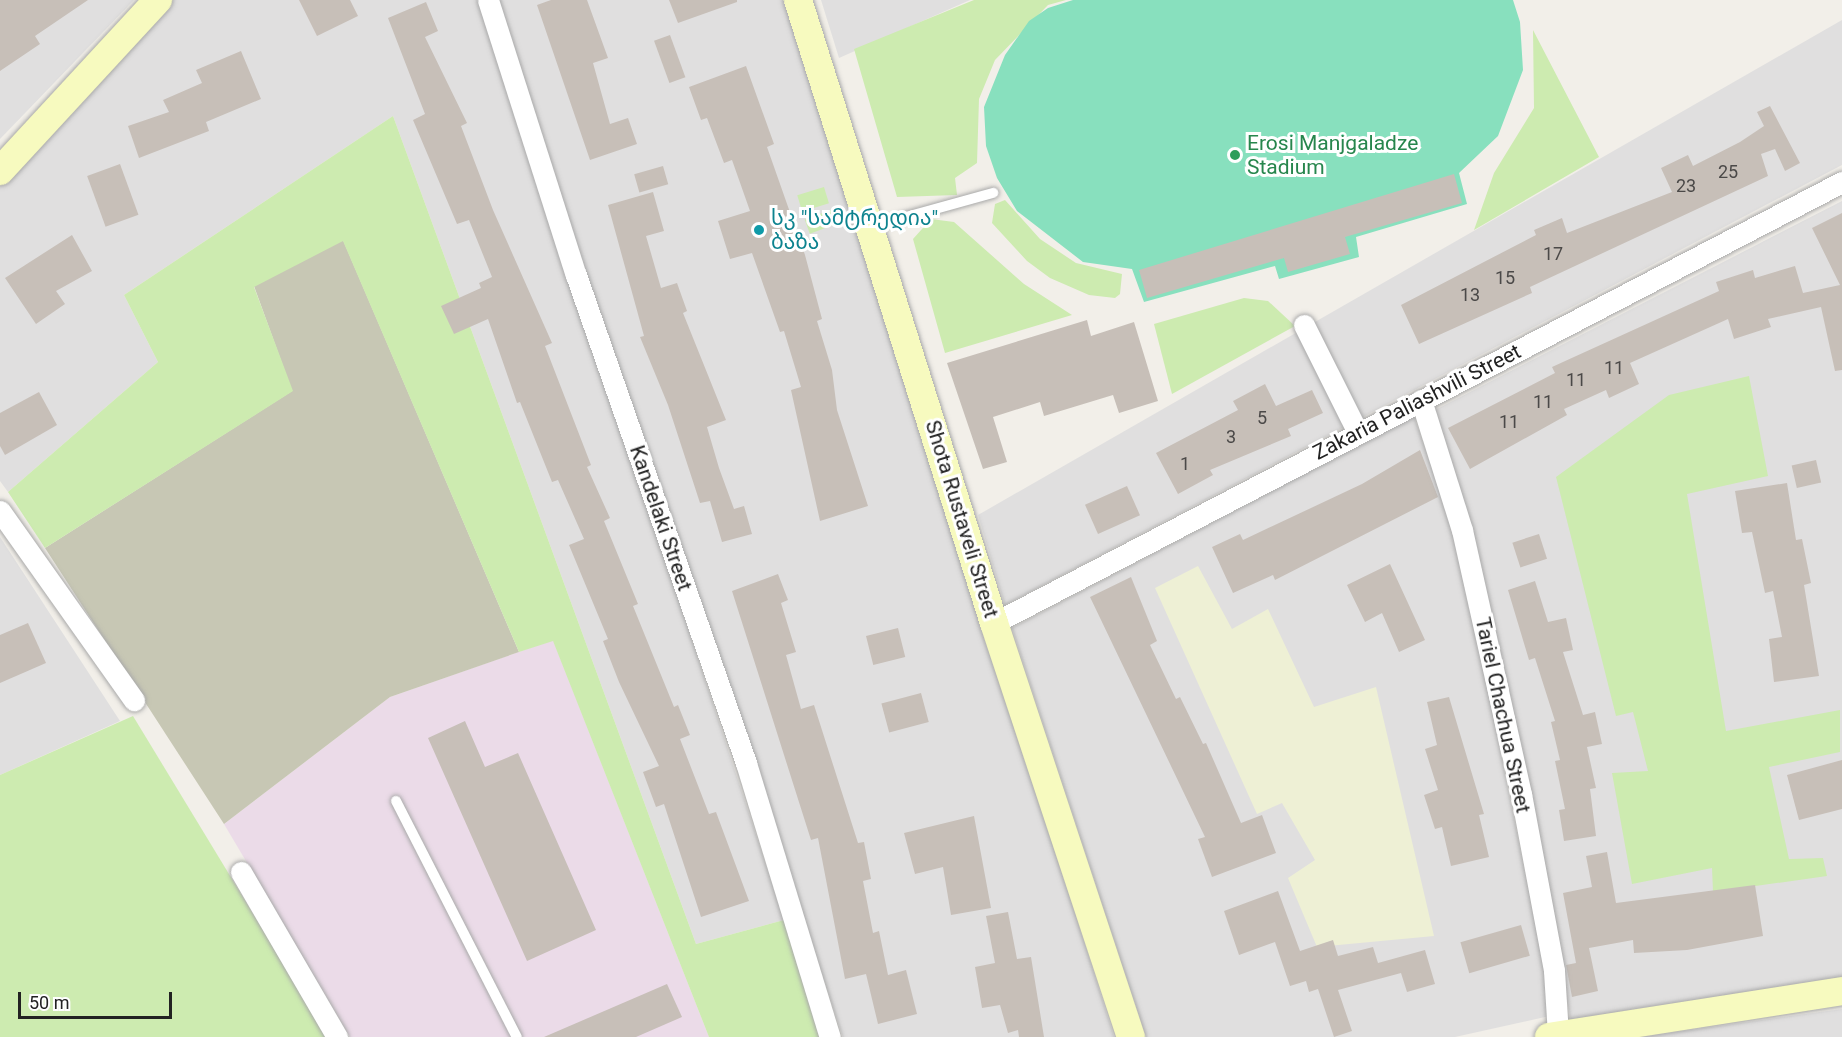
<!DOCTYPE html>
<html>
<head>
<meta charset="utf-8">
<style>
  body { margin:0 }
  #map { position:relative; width:1842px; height:1037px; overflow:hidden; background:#f2efe9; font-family:Roboto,"Noto Sans Georgian",sans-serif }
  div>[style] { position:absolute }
  .residential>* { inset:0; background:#e0dfdf }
  .industrial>* { inset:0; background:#ebdbe8 }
  .construction>* { inset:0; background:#c7c7b4 }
  .farmland>* { inset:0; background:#eef0d5 }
  .grass>* { inset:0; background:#cdebb0; transform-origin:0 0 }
  .pitch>* { inset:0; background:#88e0be }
  .building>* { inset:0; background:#c7bfb8; transform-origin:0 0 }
  .roads { filter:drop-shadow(0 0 2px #a9a9a9) drop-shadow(0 0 2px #a9a9a9) }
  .lane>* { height:10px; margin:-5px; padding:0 5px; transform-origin:5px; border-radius:5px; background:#fff }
  .street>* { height:21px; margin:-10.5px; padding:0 10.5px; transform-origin:10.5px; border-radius:10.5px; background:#fff }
  .secondary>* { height:28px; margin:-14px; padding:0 14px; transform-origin:14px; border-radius:14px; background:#f7fabf }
  .dots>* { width:16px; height:16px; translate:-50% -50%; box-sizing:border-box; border:3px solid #fff; border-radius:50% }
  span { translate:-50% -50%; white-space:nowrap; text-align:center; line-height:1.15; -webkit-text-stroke:6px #fff; paint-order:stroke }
  .number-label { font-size:18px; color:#4b4948 }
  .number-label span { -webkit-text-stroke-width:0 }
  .leisure-label { font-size:21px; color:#27864d }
  .left { translate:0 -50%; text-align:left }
  .culture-label { font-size:21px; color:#0d838f }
  .street-label { font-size:21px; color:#222 }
  .scale { position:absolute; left:18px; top:992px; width:154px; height:27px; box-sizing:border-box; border:3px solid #222; border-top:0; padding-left:8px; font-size:18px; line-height:21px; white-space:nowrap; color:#222; -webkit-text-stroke:4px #fff; paint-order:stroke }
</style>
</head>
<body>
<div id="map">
  <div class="residential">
    <i style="clip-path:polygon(0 0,134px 0,0 139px)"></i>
    <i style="clip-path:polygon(169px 0,481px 0,784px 920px,696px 944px,393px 116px,124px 295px,158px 362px,8px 492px,0 481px,0 181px)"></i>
    <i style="clip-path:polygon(495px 0,788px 0,1114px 1037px,843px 1037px)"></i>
    <i style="clip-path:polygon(821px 0,970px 0,839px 58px)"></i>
    <i style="clip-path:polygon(1842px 20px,1842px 165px,1005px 605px,978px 515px)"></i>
    <i style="clip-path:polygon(1842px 201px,1842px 977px,1571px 1020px,1470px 523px,1435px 410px)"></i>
    <i style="clip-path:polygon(1414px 417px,1456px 534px,1554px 1015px,1455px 1037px,1146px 1037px,1012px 628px)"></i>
    <i style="clip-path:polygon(0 537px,120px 721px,0 775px)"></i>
    <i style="clip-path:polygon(1842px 1009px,1842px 1037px,1640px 1037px)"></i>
  </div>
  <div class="industrial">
    <i style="clip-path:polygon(553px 640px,709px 1037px,350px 1037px,224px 824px,390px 697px)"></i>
  </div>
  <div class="construction">
    <i style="clip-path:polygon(343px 240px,519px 652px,390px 697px,224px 824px,45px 548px,292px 391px,254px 286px)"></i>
  </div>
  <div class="farmland">
    <i style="clip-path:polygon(1198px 566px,1232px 629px,1268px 609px,1314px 707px,1376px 687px,1434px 936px,1317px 947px,1288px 878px,1315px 860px,1282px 803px,1257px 814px,1155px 588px)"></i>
  </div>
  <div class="grass">
    <i style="clip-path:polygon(974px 0,1066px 0,1048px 5px,995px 60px,979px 99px,977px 163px,955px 178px,957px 195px,897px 197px,854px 49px)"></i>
    <i style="clip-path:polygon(1533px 30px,1599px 157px,1474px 230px,1494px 173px,1534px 108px)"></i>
    <i style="clip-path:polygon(393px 116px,696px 944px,784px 920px,819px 1037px,709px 1037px,553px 641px,519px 652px,343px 241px,254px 287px,293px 391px,45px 548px,8px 492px,158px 362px,124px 295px)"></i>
    <i style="left:824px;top:187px;width:17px;height:28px;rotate:73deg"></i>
    <i style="clip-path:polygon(1005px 200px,1040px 239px,1076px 263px,1122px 274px,1120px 294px,1115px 298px,1089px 295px,1050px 278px,1027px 261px,992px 223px,995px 204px)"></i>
    <i style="left:831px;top:210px;width:15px;height:28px;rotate:70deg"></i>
    <i style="clip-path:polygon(931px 219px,954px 222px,1024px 284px,1072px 315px,945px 353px,913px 239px)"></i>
    <i style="clip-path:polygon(1244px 298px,1268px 301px,1295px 326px,1172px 394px,1154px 324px)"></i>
    <i style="clip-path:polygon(1749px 376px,1768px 476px,1687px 494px,1726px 731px,1840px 710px,1840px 752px,1769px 767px,1789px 859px,1823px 858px,1827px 876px,1713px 892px,1712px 868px,1632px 884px,1612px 773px,1648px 771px,1633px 712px,1616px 716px,1556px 477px,1669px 395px)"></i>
    <i style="clip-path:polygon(133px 716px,328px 1037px,0 1037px,0 775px)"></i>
  </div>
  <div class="pitch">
    <i style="clip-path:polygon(1073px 0,1513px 0,1520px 22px,1523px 70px,1498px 136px,1459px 173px,1467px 204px,1356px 237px,1359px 257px,1279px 279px,1275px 266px,1144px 302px,1132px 269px,1083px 262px,1017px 211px,997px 178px,986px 146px,984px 107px,1005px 55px,1029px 21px,1048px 8px)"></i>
  </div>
  <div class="building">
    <i style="clip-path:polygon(0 0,88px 0,35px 36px,40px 44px,0 71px)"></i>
    <i style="clip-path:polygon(299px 0,350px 0,358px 16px,317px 36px)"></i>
    <i style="clip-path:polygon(551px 0,587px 0,608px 58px,593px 63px,610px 124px,628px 118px,637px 144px,590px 160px,537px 5px)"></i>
    <i style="clip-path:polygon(669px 0,737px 0,737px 2px,678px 23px)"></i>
    <i style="clip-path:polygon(426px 2px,438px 31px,425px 37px,467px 123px,461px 126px,493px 210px,552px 343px,545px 346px,591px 465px,587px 467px,610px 518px,604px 521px,638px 604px,633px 606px,674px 707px,678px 705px,690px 735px,680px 739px,709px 814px,716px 812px,749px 901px,701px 917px,664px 804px,656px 807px,643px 772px,659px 766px,619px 682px,603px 641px,608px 639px,569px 545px,584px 539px,558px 480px,552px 482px,520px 402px,517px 403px,488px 319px,454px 334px,441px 306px,481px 288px,479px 283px,492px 277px,469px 220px,457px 224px,413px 120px,425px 114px,388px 18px)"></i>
    <i style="left:670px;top:35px;width:45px;height:17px;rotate:70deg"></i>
    <i style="clip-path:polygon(241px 51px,261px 99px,206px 122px,209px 131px,139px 158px,128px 126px,169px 112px,163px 100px,202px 83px,196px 70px)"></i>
    <i style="clip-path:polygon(746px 66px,774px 144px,767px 147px,805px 255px,822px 319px,817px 321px,832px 370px,837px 410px,868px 506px,820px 521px,791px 390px,801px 387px,784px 331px,780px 332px,752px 253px,730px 259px,718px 221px,750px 211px,732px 160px,724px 163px,707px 118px,701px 120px,689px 87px)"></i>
    <i style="clip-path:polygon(1770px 106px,1800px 163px,1785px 171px,1775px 149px,1761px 154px,1768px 176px,1530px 287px,1532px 293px,1419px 344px,1401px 305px,1536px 235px,1534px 230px,1562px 218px,1567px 233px,1672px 192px,1661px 168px,1688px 155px,1693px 166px,1740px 142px,1764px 126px,1757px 112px)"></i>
    <i style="left:120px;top:164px;width:54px;height:35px;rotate:70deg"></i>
    <i style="left:663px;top:166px;width:19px;height:30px;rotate:74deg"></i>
    <i style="clip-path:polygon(1454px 174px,1462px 203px,1345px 237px,1350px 254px,1288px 272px,1284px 258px,1147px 298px,1139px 270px)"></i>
    <i style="clip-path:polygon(653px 192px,664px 231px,646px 236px,661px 288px,677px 283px,687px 311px,683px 313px,726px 420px,707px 427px,719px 468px,734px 509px,744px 506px,752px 534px,722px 542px,710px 501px,700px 503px,668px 405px,640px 337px,644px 336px,608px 205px)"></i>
    <i style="clip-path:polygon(1842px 213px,1842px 370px,1835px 371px,1821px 307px,1768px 319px,1771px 327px,1734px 339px,1728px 319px,1630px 363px,1639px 384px,1609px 398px,1606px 390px,1564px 409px,1567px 415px,1470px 469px,1448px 428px,1555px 373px,1552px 367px,1719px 291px,1716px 282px,1753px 270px,1755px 278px,1795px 266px,1803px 293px,1840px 285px,1812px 228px)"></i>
    <i style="clip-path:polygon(72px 235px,92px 271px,56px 291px,65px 304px,36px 324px,5px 278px)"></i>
    <i style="clip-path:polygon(1087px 320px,1091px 336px,1134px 322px,1158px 401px,1119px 413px,1113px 395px,1044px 416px,1040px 402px,993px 417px,1007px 462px,983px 469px,947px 363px)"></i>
    <i style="clip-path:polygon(1265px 384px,1276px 406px,1312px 390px,1323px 413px,1288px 429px,1291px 436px,1210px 470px,1213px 475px,1178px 494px,1156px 453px,1238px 410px,1233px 401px)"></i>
    <i style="clip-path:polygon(39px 392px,57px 425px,5px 455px,0 446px,0 413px)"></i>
    <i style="clip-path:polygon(1420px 450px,1438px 497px,1275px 580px,1273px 575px,1233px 593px,1212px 547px,1240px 534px,1243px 540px,1362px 484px)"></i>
    <i style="left:1816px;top:460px;width:23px;height:25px;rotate:77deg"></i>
    <i style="clip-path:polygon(1787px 483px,1796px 540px,1802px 539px,1811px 583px,1804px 585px,1819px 676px,1774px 682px,1769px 639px,1782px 637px,1773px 591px,1765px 593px,1752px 532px,1742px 533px,1735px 491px)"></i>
    <i style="left:1127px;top:486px;width:32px;height:46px;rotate:66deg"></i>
    <i style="left:1539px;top:534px;width:26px;height:28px;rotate:72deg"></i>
    <i style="clip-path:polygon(1390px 564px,1425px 640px,1399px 652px,1382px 613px,1365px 622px,1347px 585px)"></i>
    <i style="clip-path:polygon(778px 574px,788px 600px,781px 603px,796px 652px,786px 655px,801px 709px,814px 705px,858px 843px,864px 842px,871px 879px,863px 881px,873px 933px,879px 931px,888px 975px,906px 970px,917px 1014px,878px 1024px,866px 974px,845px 979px,818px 838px,811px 840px,732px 591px)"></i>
    <i style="clip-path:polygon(1131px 577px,1157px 641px,1150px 645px,1176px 699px,1180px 697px,1203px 744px,1206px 743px,1241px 823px,1262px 815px,1276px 853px,1212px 877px,1198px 839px,1205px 837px,1090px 597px)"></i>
    <i style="clip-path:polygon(1535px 581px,1548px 622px,1566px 618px,1573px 650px,1563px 652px,1583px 715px,1595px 712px,1602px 744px,1587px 747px,1596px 788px,1590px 789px,1596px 836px,1564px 841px,1559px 810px,1565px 809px,1555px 761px,1560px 760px,1551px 722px,1555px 721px,1535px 658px,1529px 660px,1508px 590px)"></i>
    <i style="clip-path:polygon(28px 623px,46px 663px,0 683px,0 635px)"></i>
    <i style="left:898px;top:628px;width:30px;height:33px;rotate:76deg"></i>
    <i style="left:921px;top:693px;width:30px;height:41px;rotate:75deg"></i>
    <i style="clip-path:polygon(1449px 697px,1484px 814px,1479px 815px,1489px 857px,1451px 866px,1442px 827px,1435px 829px,1424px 795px,1438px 790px,1425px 749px,1437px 745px,1427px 702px)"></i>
    <i style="clip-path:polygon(465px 721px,485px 767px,518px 753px,596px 930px,527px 961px,428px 738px)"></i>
    <i style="clip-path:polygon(1842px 760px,1842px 809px,1799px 820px,1787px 775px)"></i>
    <i style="clip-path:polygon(974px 816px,991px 908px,951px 915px,943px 867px,915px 874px,904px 833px)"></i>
    <i style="clip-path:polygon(1607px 852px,1616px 903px,1755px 885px,1763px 936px,1687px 950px,1634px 953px,1633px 940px,1589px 948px,1598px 991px,1572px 997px,1566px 965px,1576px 963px,1563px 893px,1592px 887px,1586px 856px)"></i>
    <i style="clip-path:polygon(1278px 891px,1300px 951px,1333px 940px,1338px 956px,1373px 947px,1378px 963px,1425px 950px,1435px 984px,1407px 992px,1401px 973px,1338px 990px,1352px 1031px,1334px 1037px,1318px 989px,1309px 992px,1306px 981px,1290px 986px,1275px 942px,1239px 955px,1224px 911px)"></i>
    <i style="clip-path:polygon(1008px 912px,1017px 959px,1031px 957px,1044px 1037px,1019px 1037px,1018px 1030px,1008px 1033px,1000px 1005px,982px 1008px,975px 967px,995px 963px,986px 916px)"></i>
    <i style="left:1521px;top:925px;width:32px;height:63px;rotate:74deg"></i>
    <i style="clip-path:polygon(667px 984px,682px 1017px,636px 1037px,544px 1037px)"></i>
  </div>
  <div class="roads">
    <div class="lane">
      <i style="left:870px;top:227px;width:128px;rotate:-15.5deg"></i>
      <i style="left:396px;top:801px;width:265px;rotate:62.9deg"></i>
    </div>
    <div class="street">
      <i style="left:488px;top:0;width:289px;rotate:72.3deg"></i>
      <i style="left:576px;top:275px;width:517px;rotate:70.79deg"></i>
      <i style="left:746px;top:763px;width:287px;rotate:73deg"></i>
      <i style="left:1304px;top:325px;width:121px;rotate:63.4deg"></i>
      <i style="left:1421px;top:400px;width:136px;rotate:72.5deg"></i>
      <i style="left:1462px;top:530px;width:271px;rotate:77.4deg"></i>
      <i style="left:1521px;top:794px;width:180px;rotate:79.4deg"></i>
      <i style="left:1554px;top:971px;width:64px;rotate:86.4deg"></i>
      <i style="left:0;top:511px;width:232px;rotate:54.7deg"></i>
      <i style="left:994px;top:623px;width:956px;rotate:-27.48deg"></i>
      <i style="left:241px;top:872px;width:191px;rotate:59.8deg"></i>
    </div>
    <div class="secondary">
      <i style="left:798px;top:0;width:653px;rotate:72.54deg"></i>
      <i style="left:994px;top:623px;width:436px;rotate:71.7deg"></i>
      <i style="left:0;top:171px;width:233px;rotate:-47.3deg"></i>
      <i style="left:1549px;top:1037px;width:297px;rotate:-8.9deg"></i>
    </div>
  </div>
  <div class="dots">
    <i style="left:1235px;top:155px;background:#2e9e5b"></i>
    <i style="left:759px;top:230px;background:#0f9aa8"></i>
  </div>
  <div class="number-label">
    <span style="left:1728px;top:172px">25</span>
    <span style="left:1686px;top:186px">23</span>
    <span style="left:1553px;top:254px">17</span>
    <span style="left:1505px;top:278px">15</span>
    <span style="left:1470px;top:295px">13</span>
    <span style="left:1614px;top:368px">11</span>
    <span style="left:1576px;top:380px">11</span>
    <span style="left:1543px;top:402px">11</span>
    <span style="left:1262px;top:418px">5</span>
    <span style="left:1509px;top:422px">11</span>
    <span style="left:1231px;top:437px">3</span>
    <span style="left:1185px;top:464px">1</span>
  </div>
  <div class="leisure-label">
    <span class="left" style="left:1247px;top:155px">Erosi Manjgaladze<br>Stadium</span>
  </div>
  <div class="culture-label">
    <span class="left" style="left:771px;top:230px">სკ "სამტრედია"<br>ბაზა</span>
  </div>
  <div class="street-label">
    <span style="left:1417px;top:402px;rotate:-27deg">Zakaria Paliashvili Street</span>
    <span style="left:661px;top:518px;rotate:71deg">Kandelaki Street</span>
    <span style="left:962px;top:519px;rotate:73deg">Shota Rustaveli Street</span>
    <span style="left:1503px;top:715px;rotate:78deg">Tariel Chachua Street</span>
  </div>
  <div class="scale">50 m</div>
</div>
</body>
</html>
